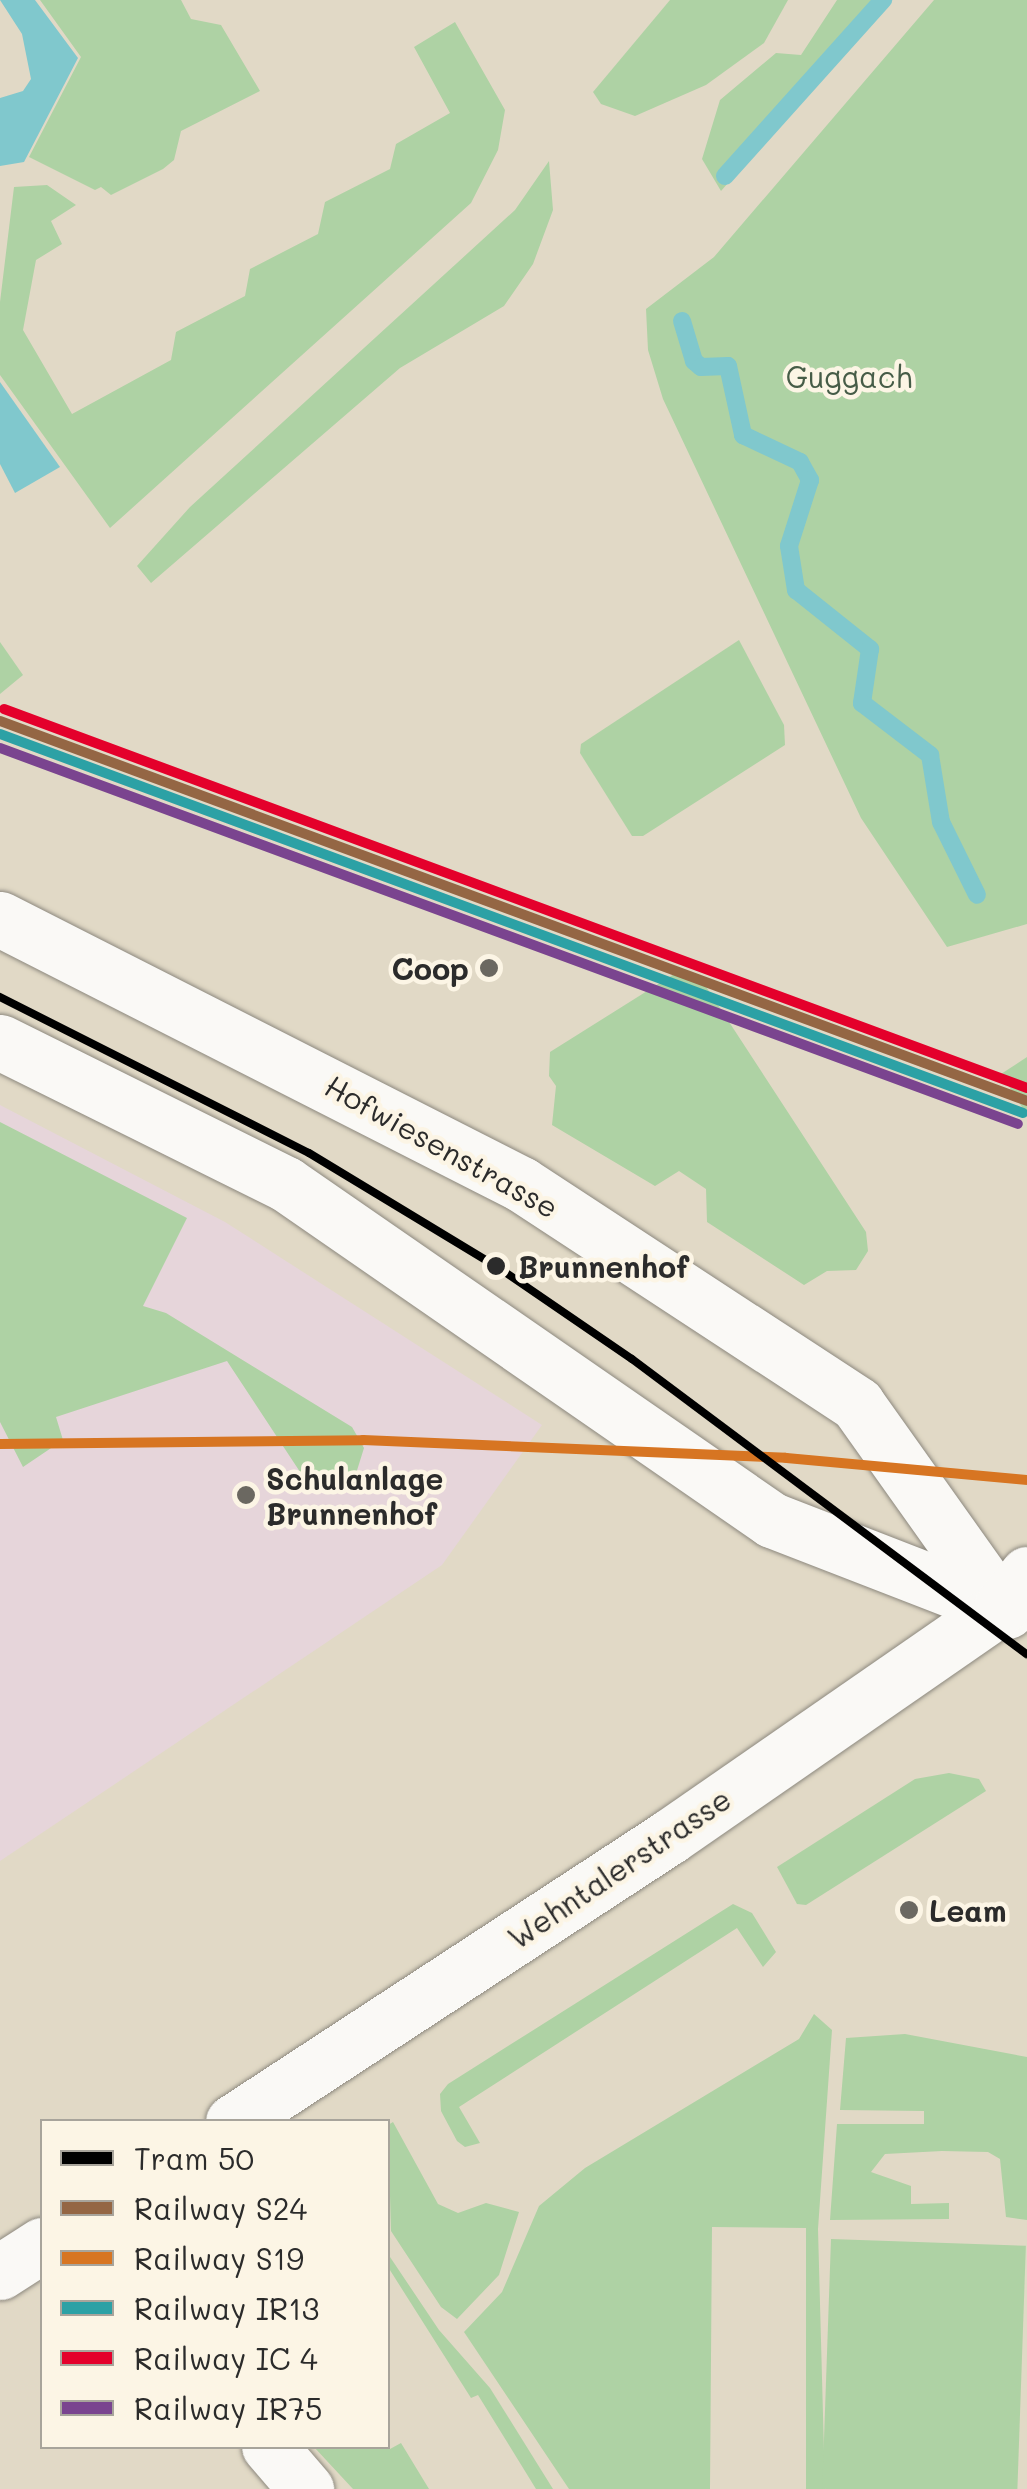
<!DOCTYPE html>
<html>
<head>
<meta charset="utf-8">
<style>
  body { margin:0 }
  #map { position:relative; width:1027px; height:2489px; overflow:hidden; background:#e1d9c6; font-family:Mali,sans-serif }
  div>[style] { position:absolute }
  .built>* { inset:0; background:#e6d5da }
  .green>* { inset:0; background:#aed2a4; transform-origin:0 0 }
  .water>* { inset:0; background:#80c8cd }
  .stream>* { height:18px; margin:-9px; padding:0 9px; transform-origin:9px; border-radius:9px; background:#80c8cd }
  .roads { filter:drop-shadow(0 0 2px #8c887e) drop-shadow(0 0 2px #8c887e) }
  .street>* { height:55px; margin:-27.5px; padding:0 27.5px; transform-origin:27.5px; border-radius:27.5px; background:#faf9f6 }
  .secondary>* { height:55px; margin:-27.5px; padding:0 27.5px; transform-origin:27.5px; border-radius:27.5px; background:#faf9f6 }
  .primary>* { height:55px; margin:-27.5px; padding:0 27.5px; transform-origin:27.5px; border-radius:27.5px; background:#faf9f6 }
  .rail-1>* { height:10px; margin:-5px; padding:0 5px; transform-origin:5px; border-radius:5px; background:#946644 }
  .rail-2>* { height:10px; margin:-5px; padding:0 5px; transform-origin:5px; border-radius:5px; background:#d77522 }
  .rail-3>* { height:10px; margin:-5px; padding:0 5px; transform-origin:5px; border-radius:5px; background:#2ca1a5 }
  .rail-4>* { height:10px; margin:-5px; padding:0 5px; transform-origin:5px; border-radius:5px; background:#e4002b }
  .rail-5>* { height:10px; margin:-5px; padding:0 5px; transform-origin:5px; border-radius:5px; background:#7a448f }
  .tram-1>* { height:8px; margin:-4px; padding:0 4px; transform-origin:4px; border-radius:4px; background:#000 }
  .dots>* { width:28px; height:28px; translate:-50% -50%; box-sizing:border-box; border:5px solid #fcf5e5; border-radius:50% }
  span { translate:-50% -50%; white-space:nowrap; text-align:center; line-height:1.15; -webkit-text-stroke:9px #fcf5e5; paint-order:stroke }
  .park-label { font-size:30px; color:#465c47 }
  .poi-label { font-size:30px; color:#2b2b2b; font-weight:700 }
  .right { translate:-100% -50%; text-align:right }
  .left { translate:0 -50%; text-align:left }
  .street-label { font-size:30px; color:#2b2b2b }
  .stop-label { font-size:30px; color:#2b2b2b; font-weight:700 }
  .legend { position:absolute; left:40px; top:2119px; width:350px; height:330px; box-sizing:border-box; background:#fcf5e5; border:2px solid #a8a49b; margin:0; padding:12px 18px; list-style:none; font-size:30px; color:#2b2b2b }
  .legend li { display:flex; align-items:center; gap:20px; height:50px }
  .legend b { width:50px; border:2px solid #a8a49b }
</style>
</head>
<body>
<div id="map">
  <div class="built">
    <i style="clip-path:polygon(0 1105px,225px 1222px,542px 1425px,442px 1565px,0 1861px)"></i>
  </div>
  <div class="green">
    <i style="clip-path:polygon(40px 0,181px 0,191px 19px,221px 25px,260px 91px,181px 131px,174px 160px,163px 169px,111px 195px,101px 187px,95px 190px,29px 157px,81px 57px)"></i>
    <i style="clip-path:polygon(670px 0,788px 0,764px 43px,706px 85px,635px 116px,601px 104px,593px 92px)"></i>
    <i style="clip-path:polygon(837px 0,889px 0,721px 191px,702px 159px,720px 100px,776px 53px,801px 55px)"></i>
    <i style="clip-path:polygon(934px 0,1027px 0,1027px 924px,947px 947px,861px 818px,663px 399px,648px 350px,646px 309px,714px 257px)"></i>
    <i style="clip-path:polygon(455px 22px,505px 110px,498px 150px,471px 203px,110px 528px,0 375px,0 302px,14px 187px,47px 185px,76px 205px,51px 221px,62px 244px,36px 260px,23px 330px,72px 414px,171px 360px,176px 332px,245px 296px,250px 269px,318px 234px,325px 202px,390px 169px,396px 144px,450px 113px,414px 47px)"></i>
    <i style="clip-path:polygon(549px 161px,553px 210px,533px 264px,504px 306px,400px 368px,151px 583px,137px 566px,190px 507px,515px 210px)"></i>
    <i style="clip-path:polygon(739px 640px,784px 725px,785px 745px,643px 836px,632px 836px,580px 753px,581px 744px)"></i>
    <i style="clip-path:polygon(0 642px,23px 675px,0 694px)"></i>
    <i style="clip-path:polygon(679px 971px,703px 982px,866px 1232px,868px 1251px,856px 1270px,827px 1271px,804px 1285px,707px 1222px,706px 1189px,679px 1171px,655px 1186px,552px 1125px,556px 1086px,549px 1076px,550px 1052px)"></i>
    <i style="clip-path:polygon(1027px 1057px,1027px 1115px,1001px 1074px)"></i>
    <i style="clip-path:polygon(0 1122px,187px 1218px,143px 1306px,166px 1313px,352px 1427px,364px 1448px,354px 1480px,331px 1491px,306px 1481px,227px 1361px,56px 1417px,63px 1440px,23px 1467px,0 1422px)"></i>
    <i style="clip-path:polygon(949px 1773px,979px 1779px,986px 1791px,806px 1905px,797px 1904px,777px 1867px,915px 1779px)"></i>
    <i style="clip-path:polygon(733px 1904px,752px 1913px,776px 1952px,763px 1967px,737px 1928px,459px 2107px,480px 2143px,465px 2147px,457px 2141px,441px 2111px,440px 2094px,448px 2084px)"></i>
    <i style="clip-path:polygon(814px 2014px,832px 2030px,818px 2229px,825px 2489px,806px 2489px,806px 2228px,712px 2227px,710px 2489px,569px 2489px,464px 2332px,502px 2292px,539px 2206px,585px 2168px,799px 2039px)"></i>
    <i style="clip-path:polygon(905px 2034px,1027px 2057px,1027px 2220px,1006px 2217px,1000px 2159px,988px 2152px,942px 2151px,885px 2154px,871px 2172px,911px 2186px,911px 2204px,949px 2203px,949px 2219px,830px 2220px,837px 2124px,924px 2124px,924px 2111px,840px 2110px,846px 2038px)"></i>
    <i style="clip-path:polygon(393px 2122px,438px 2204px,458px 2213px,486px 2203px,519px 2212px,499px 2275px,457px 2319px,441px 2307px,391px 2231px,388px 2125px)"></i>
    <i style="left:831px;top:2239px;width:195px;height:250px;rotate:2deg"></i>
    <i style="clip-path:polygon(388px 2254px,439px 2330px,490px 2388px,553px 2489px,536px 2489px,478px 2395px,471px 2398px,388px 2267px)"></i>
    <i style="clip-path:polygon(401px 2443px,429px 2489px,353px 2489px,314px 2447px,390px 2449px)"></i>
  </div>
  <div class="water">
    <i style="clip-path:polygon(0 0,35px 0,78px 58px,24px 162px,0 166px,0 98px,23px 91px,31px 79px,22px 34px)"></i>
    <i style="clip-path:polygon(0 382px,60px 467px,15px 493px,0 464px)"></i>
  </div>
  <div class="stream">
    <i style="left:725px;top:176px;width:237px;rotate:-48.1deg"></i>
    <i style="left:682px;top:321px;width:42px;rotate:73.3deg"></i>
    <i style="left:694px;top:361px;width:9px;rotate:41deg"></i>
    <i style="left:701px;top:367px;width:27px;rotate:-2deg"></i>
    <i style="left:728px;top:366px;width:71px;rotate:77.7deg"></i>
    <i style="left:743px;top:435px;width:63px;rotate:25.3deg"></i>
    <i style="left:800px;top:462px;width:21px;rotate:61deg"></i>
    <i style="left:810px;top:480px;width:69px;rotate:107.7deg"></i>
    <i style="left:789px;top:546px;width:45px;rotate:81deg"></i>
    <i style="left:796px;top:590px;width:95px;rotate:38.6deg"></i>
    <i style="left:870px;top:649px;width:55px;rotate:98.4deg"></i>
    <i style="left:862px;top:703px;width:86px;rotate:37.4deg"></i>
    <i style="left:930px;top:755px;width:68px;rotate:80.7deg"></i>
    <i style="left:941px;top:822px;width:81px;rotate:63.7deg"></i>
  </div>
  <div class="roads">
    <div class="street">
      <i style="left:269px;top:2446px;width:57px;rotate:49.3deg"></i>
    </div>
    <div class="secondary">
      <i style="left:0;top:919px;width:585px;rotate:26.96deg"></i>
      <i style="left:521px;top:1184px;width:402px;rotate:33.2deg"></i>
      <i style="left:857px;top:1404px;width:249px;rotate:54.6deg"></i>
      <i style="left:0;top:1042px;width:319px;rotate:26.4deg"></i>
      <i style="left:286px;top:1184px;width:591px;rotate:34.66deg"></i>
      <i style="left:772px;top:1520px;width:252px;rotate:21.2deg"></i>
    </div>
    <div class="primary">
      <i style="left:233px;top:2122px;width:521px;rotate:-33.17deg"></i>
      <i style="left:669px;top:1837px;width:404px;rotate:-34.7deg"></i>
      <i style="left:1001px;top:1607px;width:42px;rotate:-51.8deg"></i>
      <i style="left:0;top:2272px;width:50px;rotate:-32.7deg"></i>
    </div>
  </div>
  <div class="rail-1">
    <i style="left:0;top:721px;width:1095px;rotate:20.3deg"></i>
  </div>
  <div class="rail-2">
    <i style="left:0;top:1444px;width:363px;rotate:-0.6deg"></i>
    <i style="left:363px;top:1440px;width:423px;rotate:2.4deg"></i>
    <i style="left:786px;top:1458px;width:242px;rotate:5.2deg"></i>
  </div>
  <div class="rail-3">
    <i style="left:0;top:734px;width:1091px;rotate:20.33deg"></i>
  </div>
  <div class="rail-4">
    <i style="left:4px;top:709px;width:1091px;rotate:20.33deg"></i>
  </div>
  <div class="rail-5">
    <i style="left:0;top:748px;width:1085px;rotate:20.27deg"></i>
  </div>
  <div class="tram-1">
    <i style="left:0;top:997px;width:346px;rotate:26.8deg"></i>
    <i style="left:309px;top:1153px;width:222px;rotate:31.2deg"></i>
    <i style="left:499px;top:1268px;width:161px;rotate:34.4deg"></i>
    <i style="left:632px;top:1359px;width:493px;rotate:36.8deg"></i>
  </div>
  <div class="dots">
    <i style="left:489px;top:968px;background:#6b6861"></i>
    <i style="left:496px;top:1266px;background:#2b2b2b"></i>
    <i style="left:246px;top:1495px;background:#6b6861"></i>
    <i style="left:909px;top:1910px;background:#6b6861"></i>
  </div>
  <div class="park-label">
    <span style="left:849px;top:376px">Guggach</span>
  </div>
  <div class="poi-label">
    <span class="right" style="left:469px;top:968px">Coop</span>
    <span class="left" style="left:266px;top:1495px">Schulanlage<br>Brunnenhof</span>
    <span class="left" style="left:929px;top:1910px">Leam</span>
  </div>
  <div class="street-label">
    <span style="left:442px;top:1146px;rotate:29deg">Hofwiesenstrasse</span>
    <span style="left:619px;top:1868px;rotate:-34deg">Wehntalerstrasse</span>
  </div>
  <div class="stop-label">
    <span class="left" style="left:518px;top:1266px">Brunnenhof</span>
  </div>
  <ul class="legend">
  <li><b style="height:12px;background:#000"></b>Tram 50</li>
  <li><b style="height:12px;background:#946644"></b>Railway S24</li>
  <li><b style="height:12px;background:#d77522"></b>Railway S19</li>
  <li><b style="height:12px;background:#2ca1a5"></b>Railway IR13</li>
  <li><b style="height:12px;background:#e4002b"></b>Railway IC 4</li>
  <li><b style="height:12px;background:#7a448f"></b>Railway IR75</li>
  </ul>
</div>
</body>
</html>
